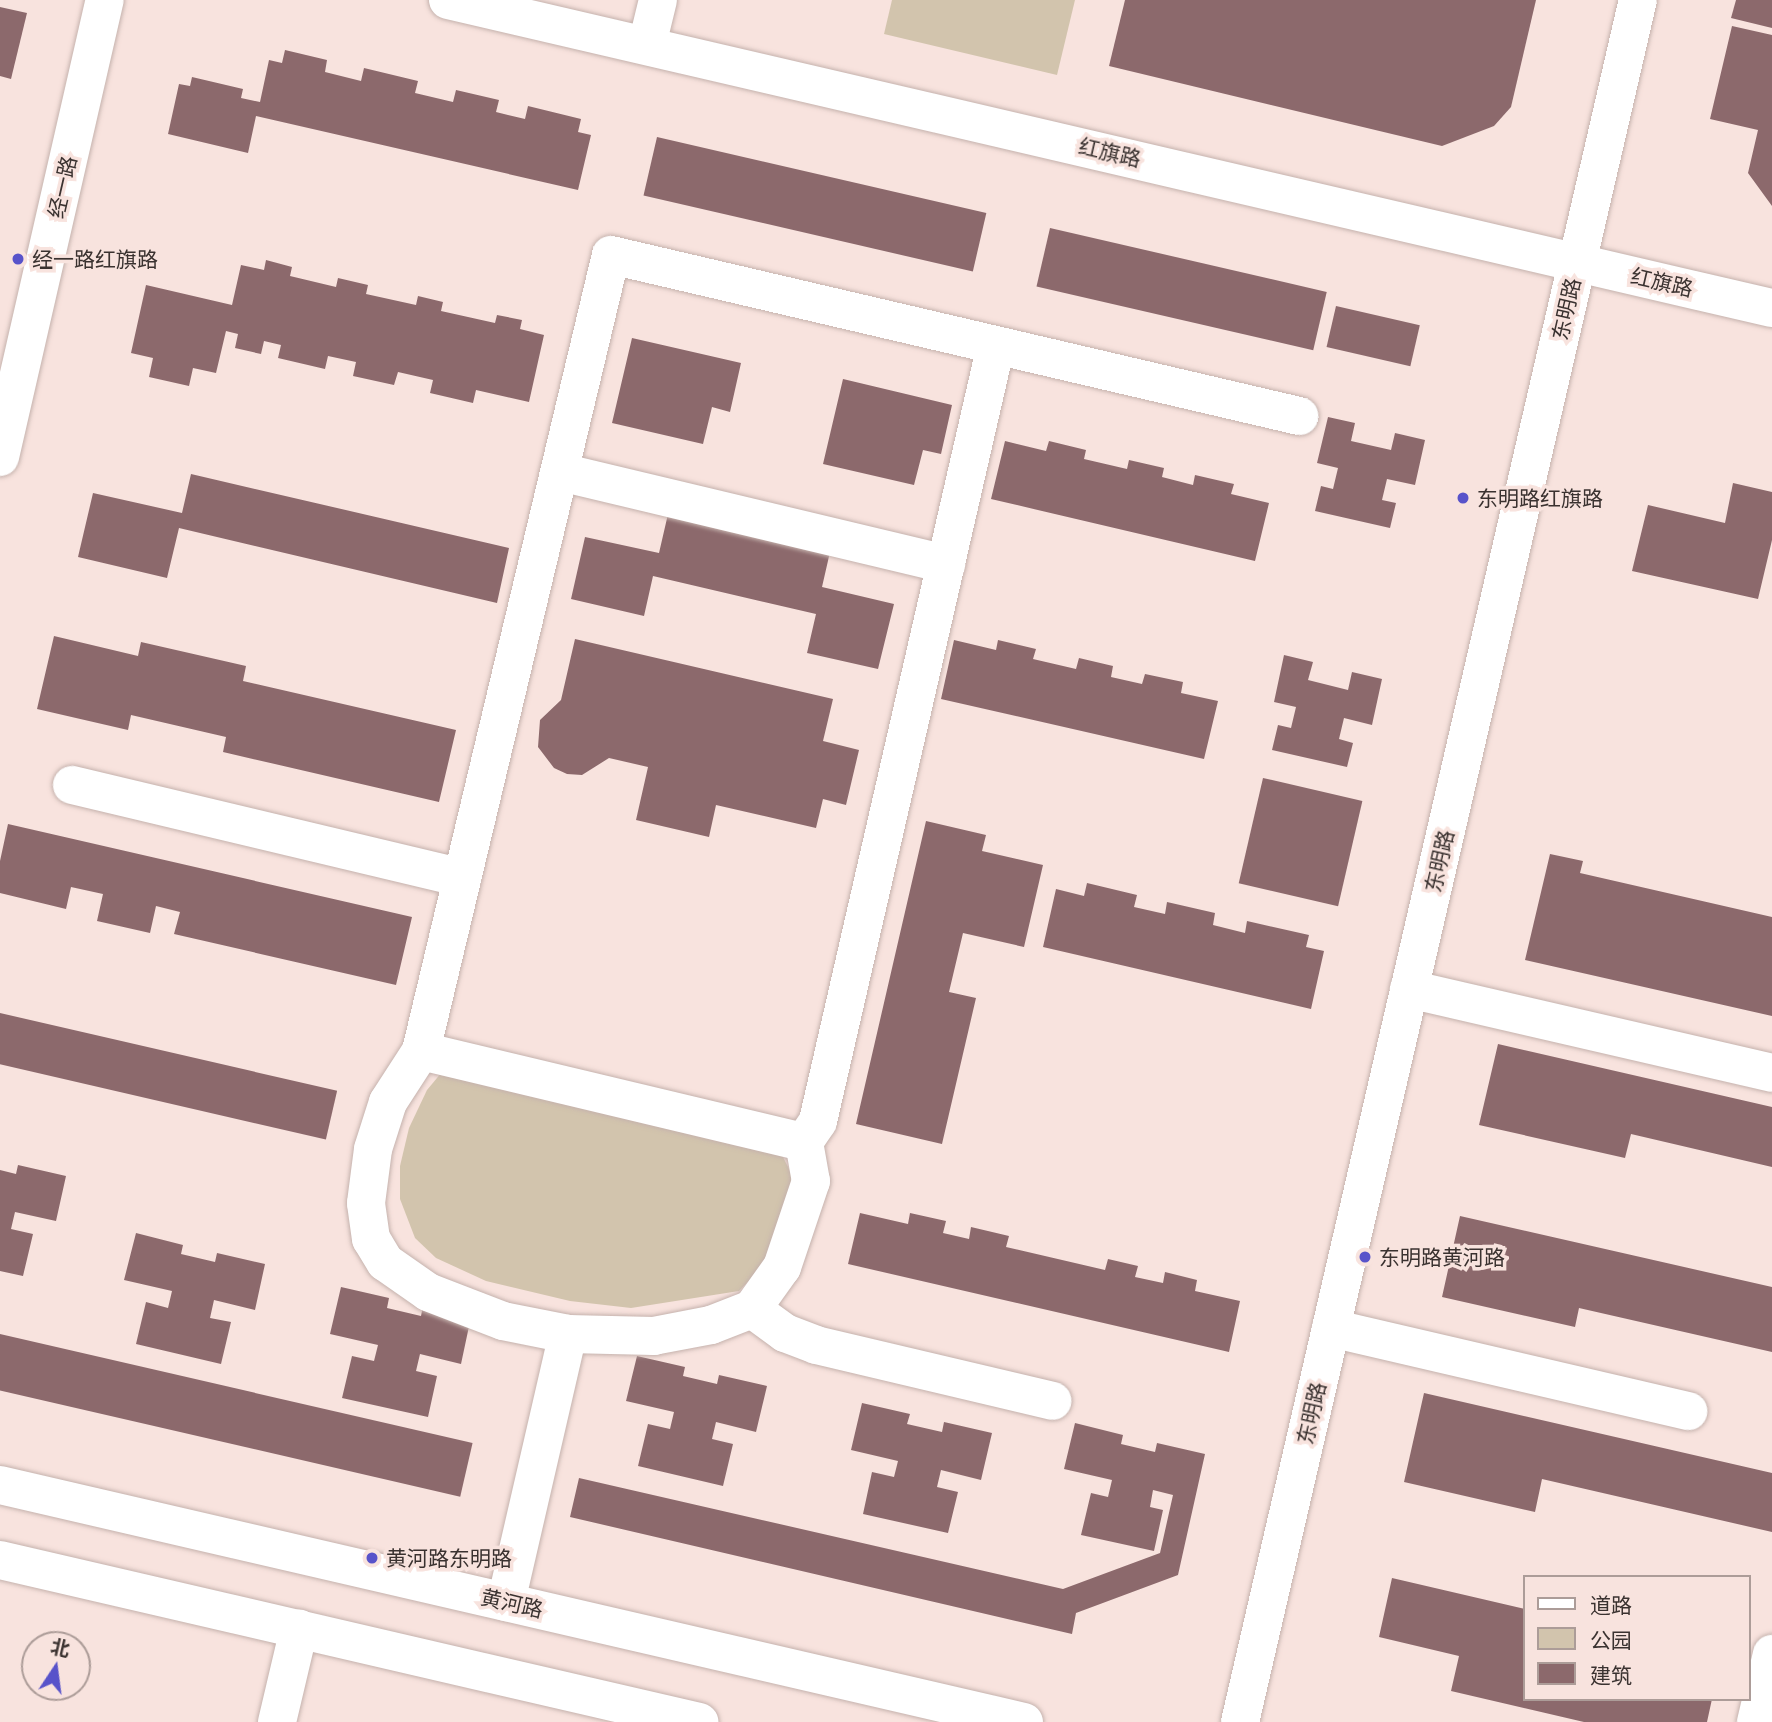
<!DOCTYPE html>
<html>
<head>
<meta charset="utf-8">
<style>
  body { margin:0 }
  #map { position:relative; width:1772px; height:1722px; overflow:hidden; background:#f8e3de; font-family:"Exo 2","Noto Sans SC",sans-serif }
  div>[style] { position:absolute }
  .green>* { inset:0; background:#d2c4ad }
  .building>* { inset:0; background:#8c696c; transform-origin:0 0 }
  .roads { filter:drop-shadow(0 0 2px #c5b2ad) drop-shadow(0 0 2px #c5b2ad) }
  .minor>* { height:38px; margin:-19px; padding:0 19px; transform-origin:19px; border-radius:19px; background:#fff }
  .major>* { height:38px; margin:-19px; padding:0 19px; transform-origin:19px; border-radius:19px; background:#fff }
  .dots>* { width:19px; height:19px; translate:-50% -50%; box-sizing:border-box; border:4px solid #f8e3de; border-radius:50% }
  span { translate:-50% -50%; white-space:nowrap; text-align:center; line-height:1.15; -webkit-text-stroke:7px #f8e3de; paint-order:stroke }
  .street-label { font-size:21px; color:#3a3230 }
  .poi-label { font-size:21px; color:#3a3230 }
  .left { translate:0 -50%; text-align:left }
  .legend { position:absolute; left:1523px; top:1575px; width:228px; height:126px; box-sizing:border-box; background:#f8e3de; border:2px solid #ac9c98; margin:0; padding:9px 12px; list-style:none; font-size:21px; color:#3a3230 }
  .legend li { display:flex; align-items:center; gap:14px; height:35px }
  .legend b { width:35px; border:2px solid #ac9c98 }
  .north { position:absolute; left:21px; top:1631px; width:70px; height:70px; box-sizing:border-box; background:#f8e3de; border:2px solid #ac9c98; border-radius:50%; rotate:13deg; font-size:19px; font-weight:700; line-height:28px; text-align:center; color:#3a3230 }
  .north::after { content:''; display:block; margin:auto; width:24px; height:32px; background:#5853ca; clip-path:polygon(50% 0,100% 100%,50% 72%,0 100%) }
</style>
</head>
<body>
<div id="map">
  <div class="green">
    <i style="clip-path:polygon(892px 0,1075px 0,1057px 75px,884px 34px)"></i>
    <i style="clip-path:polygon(442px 1072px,781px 1153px,793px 1177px,765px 1264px,739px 1291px,631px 1308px,570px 1301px,486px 1281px,436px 1258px,415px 1238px,400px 1199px,400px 1166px,409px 1128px,427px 1090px)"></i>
  </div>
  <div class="building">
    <i style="clip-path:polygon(1125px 0,1536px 0,1511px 107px,1494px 126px,1442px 146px,1109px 66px)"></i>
    <i style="clip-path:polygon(1736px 0,1772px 0,1772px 28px,1731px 18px)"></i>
    <i style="clip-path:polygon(0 7px,27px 13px,11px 79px,0 76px)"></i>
    <i style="clip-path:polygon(1732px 26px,1772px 35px,1772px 206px,1748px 173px,1758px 130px,1710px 119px)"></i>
    <i style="clip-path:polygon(285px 50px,327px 60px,325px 72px,361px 81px,364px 68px,418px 81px,415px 93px,453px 102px,456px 90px,499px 100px,496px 112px,525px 119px,528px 106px,581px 119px,578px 132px,591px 135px,578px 190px,256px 116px,248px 153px,168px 134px,179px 84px,190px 86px,192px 77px,243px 89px,241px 98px,260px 102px,269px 60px,282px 63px)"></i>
    <i style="left:657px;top:137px;width:338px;height:60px;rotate:13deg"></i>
    <i style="left:1050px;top:228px;width:284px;height:60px;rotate:13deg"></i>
    <i style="clip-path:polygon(266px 260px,292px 267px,290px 276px,336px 287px,338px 278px,368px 285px,366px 294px,416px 305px,418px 296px,443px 302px,441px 311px,495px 323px,497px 315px,522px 320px,520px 329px,544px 335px,529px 402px,476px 390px,473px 403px,430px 393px,433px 380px,398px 372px,394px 385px,353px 376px,356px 362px,328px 356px,325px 369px,278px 358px,281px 345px,264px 341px,261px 354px,235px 348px,238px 334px,226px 331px,216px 373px,193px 368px,189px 386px,149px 377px,153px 358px,131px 353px,146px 285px,232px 305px,241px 265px,264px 270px)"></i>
    <i style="left:1336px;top:306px;width:86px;height:42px;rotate:13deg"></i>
    <i style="clip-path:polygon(632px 338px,741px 363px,730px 412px,712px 407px,703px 444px,612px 423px)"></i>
    <i style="clip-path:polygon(843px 379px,952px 405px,941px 454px,923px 450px,914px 485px,823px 464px)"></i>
    <i style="clip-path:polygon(1328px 417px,1355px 423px,1351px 441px,1391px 450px,1395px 433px,1425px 440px,1415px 485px,1387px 479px,1382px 500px,1396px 503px,1390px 528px,1315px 511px,1321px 486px,1333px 489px,1338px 468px,1317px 463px)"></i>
    <i style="clip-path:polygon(1005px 441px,1046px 451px,1049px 441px,1086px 450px,1084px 459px,1127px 469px,1129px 460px,1164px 468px,1162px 477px,1193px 485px,1195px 475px,1234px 484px,1231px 494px,1269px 503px,1255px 561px,991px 499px)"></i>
    <i style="clip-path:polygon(191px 474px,509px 548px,497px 603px,179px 528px,167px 578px,78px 557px,93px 493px,182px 513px)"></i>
    <i style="clip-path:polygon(1733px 483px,1772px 492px,1772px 540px,1758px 599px,1632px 571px,1648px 505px,1725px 523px)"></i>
    <i style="clip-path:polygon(668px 514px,830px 552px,822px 587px,894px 604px,878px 669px,807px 653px,816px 614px,653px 576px,644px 616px,571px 599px,585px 537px,659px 553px)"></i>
    <i style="clip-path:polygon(54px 636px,138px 656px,141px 642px,246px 666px,243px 681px,456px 730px,439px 802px,223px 752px,226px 737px,131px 715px,128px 730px,37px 709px)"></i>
    <i style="clip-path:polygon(575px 639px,833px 699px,823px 741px,859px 750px,846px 805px,823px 799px,816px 828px,716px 805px,709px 837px,636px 820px,648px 767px,609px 758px,582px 775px,567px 774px,554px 768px,538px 747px,540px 720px,561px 700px)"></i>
    <i style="clip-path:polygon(954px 640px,996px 650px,998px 640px,1036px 649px,1033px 659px,1076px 669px,1079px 658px,1113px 666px,1111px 677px,1142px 684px,1145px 674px,1183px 682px,1181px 693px,1218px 701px,1204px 759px,941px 699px)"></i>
    <i style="clip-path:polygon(1284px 655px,1313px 662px,1308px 680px,1348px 690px,1352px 672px,1382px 679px,1372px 725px,1344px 718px,1339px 739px,1353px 743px,1347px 767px,1272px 750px,1278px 725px,1291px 728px,1296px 707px,1274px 702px)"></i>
    <i style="left:1263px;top:778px;width:102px;height:108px;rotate:13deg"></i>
    <i style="clip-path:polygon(926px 821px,986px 835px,982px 851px,1043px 865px,1024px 947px,963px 933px,949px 992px,976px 998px,942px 1144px,856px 1124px)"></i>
    <i style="clip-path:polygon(8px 824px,412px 917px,396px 985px,174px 934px,180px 912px,156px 906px,150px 933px,97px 921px,103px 894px,71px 887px,66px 909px,0 893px,0 861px)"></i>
    <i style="clip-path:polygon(1550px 854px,1583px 861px,1580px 873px,1772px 917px,1772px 1016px,1525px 960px)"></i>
    <i style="clip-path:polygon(1087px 883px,1137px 895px,1134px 907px,1165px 914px,1167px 902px,1215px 913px,1213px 925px,1245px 933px,1247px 921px,1309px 935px,1306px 947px,1324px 951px,1311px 1009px,1043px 947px,1056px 889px,1084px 896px)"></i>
    <i style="left:0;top:1013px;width:346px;height:50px;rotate:13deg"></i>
    <i style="clip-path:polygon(1498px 1044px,1772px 1107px,1772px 1167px,1631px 1134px,1625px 1158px,1479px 1125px)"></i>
    <i style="clip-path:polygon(18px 1165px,66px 1176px,56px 1221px,15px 1212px,11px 1229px,33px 1234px,23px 1276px,0 1271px,0 1170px,16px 1174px)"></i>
    <i style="clip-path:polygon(860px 1213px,908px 1224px,910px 1213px,946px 1221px,943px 1233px,969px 1239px,971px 1227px,1009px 1236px,1006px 1247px,1105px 1270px,1108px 1259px,1138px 1266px,1135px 1277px,1163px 1283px,1165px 1272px,1197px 1280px,1195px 1291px,1240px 1301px,1229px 1352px,848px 1264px)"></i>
    <i style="clip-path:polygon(1460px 1216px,1772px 1287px,1772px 1352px,1579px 1308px,1575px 1327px,1442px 1297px)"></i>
    <i style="clip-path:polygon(136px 1233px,183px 1245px,181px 1254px,215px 1262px,217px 1253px,265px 1264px,255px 1310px,214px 1300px,210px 1318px,231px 1322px,221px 1364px,136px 1344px,146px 1302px,168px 1308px,172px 1291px,124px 1280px)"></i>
    <i style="clip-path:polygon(341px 1287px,389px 1298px,387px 1308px,421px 1316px,423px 1306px,471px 1317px,461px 1364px,420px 1354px,416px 1371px,437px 1376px,428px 1417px,342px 1398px,352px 1356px,374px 1361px,378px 1345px,330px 1334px)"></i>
    <i style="left:0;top:1334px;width:485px;height:55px;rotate:13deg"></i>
    <i style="clip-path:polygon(637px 1356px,685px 1367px,683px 1376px,717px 1384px,719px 1375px,767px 1386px,756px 1432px,716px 1422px,712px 1439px,733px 1444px,723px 1486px,638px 1466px,648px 1424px,670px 1429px,674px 1412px,626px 1401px)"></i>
    <i style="clip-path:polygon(1424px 1393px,1772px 1473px,1772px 1532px,1542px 1479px,1535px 1512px,1404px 1482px)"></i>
    <i style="clip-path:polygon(862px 1403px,910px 1414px,907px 1424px,942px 1432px,944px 1422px,992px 1433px,981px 1480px,941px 1470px,937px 1487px,958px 1492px,948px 1533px,863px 1514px,872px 1472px,894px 1477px,898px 1461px,851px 1450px)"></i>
    <i style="clip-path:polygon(1075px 1423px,1123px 1435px,1121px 1444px,1155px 1452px,1157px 1443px,1205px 1454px,1178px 1575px,1076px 1613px,1072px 1634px,570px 1517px,579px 1478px,1063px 1589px,1160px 1553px,1173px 1495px,1153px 1490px,1150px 1507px,1163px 1510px,1154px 1551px,1081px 1535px,1091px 1493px,1108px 1497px,1112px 1480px,1064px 1469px)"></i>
    <i style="clip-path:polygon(1392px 1578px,1525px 1609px,1525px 1699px,1712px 1699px,1707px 1722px,1584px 1722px,1451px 1691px,1459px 1656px,1379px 1637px)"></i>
  </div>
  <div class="roads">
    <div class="minor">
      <i style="left:448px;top:0;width:1359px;rotate:13.1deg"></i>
      <i style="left:647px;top:45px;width:46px;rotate:-76.3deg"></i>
      <i style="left:0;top:457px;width:469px;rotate:-77.1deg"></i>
      <i style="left:560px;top:472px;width:397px;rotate:13.4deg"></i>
      <i style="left:72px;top:785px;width:401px;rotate:13.4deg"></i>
      <i style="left:1409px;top:989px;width:373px;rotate:13deg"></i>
      <i style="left:421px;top:1051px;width:818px;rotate:-76.58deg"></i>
      <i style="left:611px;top:255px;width:707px;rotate:13.17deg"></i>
      <i style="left:421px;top:1051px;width:394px;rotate:13.4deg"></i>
      <i style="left:804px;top:1142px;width:40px;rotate:80deg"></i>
      <i style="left:811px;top:1181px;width:91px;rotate:108.6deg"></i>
      <i style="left:782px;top:1267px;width:52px;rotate:125.5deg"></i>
      <i style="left:752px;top:1309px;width:44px;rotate:158.7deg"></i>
      <i style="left:711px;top:1325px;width:58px;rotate:169.1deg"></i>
      <i style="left:654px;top:1336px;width:86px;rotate:-178.7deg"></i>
      <i style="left:568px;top:1334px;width:66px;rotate:-168.7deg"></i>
      <i style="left:503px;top:1321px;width:80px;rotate:-158.9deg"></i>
      <i style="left:428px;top:1292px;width:52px;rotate:-145.1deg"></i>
      <i style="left:385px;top:1262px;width:27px;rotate:-121deg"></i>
      <i style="left:371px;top:1239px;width:36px;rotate:-98deg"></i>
      <i style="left:366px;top:1203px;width:54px;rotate:-82.6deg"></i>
      <i style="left:373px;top:1149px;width:49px;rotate:-72.3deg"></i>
      <i style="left:388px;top:1102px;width:61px;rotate:-57.1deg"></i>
      <i style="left:804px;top:1142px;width:25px;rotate:-56deg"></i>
      <i style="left:818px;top:1121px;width:796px;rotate:-77.08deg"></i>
      <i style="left:752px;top:1309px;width:41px;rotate:36deg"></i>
      <i style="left:785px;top:1333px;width:33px;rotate:21deg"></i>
      <i style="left:816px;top:1345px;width:243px;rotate:13.3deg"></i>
      <i style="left:1331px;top:1328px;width:367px;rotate:13.1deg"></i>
      <i style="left:506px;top:1602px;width:275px;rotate:-77deg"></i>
      <i style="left:277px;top:1722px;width:96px;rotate:-76.7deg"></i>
      <i style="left:1240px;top:1722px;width:1767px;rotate:-76.99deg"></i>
      <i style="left:1756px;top:1722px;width:70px;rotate:-76.8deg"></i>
    </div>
    <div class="major">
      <i style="left:0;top:1485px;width:1051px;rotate:13.03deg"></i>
      <i style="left:0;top:1560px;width:718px;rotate:13.05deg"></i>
    </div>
  </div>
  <div class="dots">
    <i style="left:18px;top:259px;background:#5853ca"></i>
    <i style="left:1463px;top:498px;background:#5853ca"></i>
    <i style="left:1365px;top:1257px;background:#5853ca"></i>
    <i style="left:372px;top:1558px;background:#5853ca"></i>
  </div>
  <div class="street-label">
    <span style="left:1110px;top:152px;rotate:13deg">红旗路</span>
    <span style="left:62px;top:187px;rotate:-77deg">经一路</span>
    <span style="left:1662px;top:282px;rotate:13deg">红旗路</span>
    <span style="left:1566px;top:309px;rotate:-77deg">东明路</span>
    <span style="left:1439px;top:861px;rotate:-77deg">东明路</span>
    <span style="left:1311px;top:1413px;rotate:-77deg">东明路</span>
    <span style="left:512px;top:1603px;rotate:13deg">黄河路</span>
  </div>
  <div class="poi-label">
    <span class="left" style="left:32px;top:259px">经一路红旗路</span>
    <span class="left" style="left:1477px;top:498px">东明路红旗路</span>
    <span class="left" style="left:1379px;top:1257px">东明路黄河路</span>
    <span class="left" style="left:386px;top:1558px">黄河路东明路</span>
  </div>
  <ul class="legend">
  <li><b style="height:9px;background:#fff"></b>道路</li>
  <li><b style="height:19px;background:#d2c4ad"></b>公园</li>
  <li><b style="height:19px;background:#8c696c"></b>建筑</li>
  </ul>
  <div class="north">北</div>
</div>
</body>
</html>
